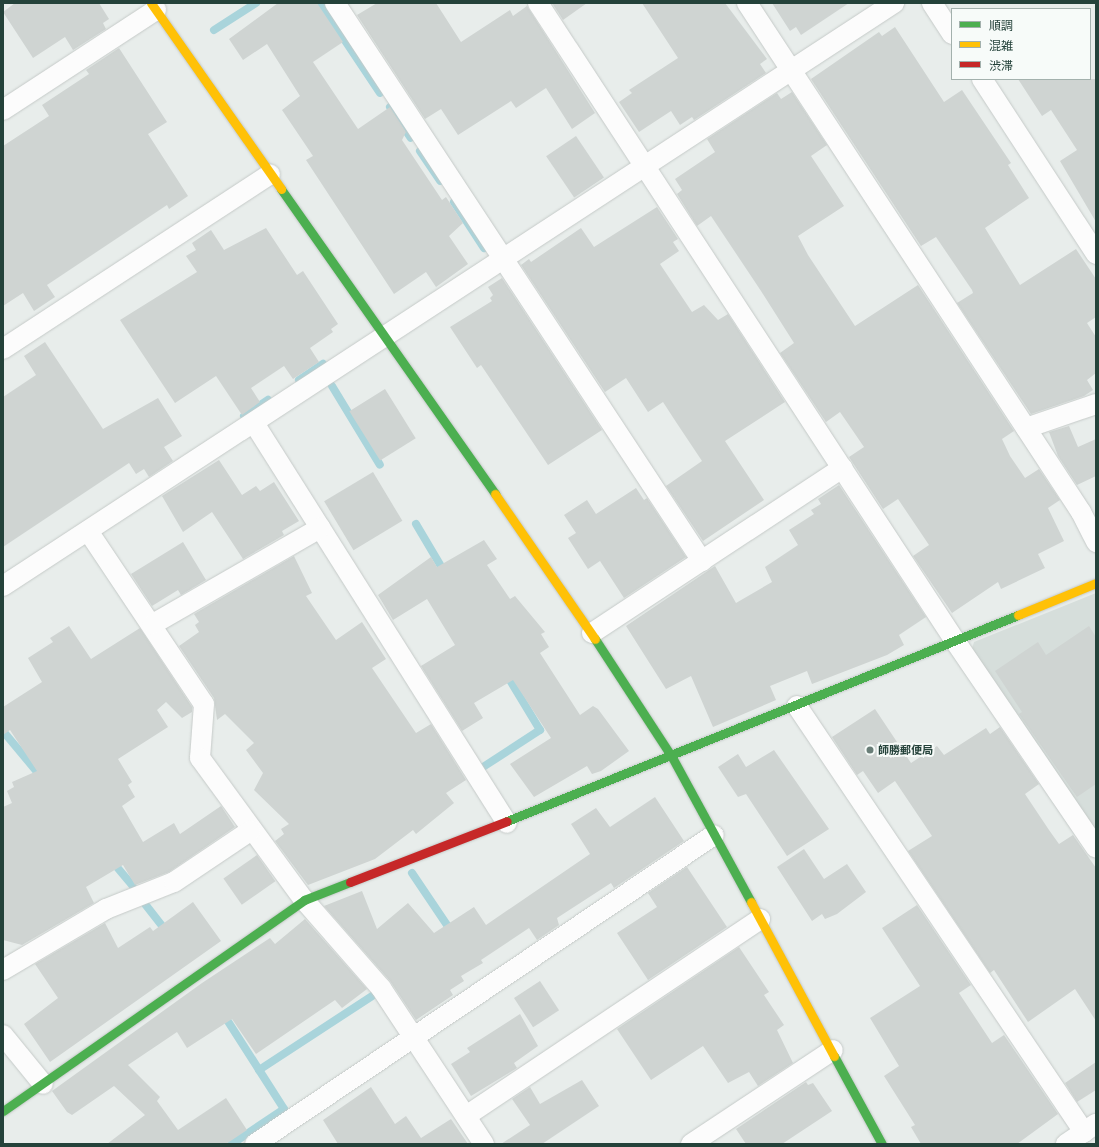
<!DOCTYPE html>
<html>
<head>
<meta charset="utf-8">
<style>
  body { margin:0 }
  #map { position:relative; width:1099px; height:1147px; overflow:hidden; background:#e8edeb; font-family:Commissioner,"Noto Sans JP",sans-serif }
  div>[style] { position:absolute }
  .built>* { inset:0; background:#d6dedb }
  .stream>* { height:8px; margin:-4px; padding:0 4px; transform-origin:4px; border-radius:4px; background:#a9d4db }
  .building>* { inset:0; background:#cfd4d2; transform-origin:0 0 }
  .roads { filter:drop-shadow(0 0 1px #c5cac8) drop-shadow(0 0 1px #c5cac8) }
  .street>* { height:20px; margin:-10px; padding:0 10px; transform-origin:10px; border-radius:10px; background:#fcfcfc }
  .fast>* { height:9px; margin:-4.5px; padding:0 4.5px; transform-origin:4.5px; border-radius:4.5px; background:#4caf50 }
  .slow>* { height:9px; margin:-4.5px; padding:0 4.5px; transform-origin:4.5px; border-radius:4.5px; background:#ffc107 }
  .jam>* { height:9px; margin:-4.5px; padding:0 4.5px; transform-origin:4.5px; border-radius:4.5px; background:#c62828 }
  .dots>* { width:11px; height:11px; translate:-50% -50%; box-sizing:border-box; border:2px solid #f7fbf9; border-radius:50% }
  span { translate:-50% -50%; white-space:nowrap; text-align:center; line-height:1.15; -webkit-text-stroke:4px #f7fbf9; paint-order:stroke }
  .poi-label { font-size:11px; color:#24423a; font-weight:700 }
  .left { translate:0 -50%; text-align:left }
  .frame { position:absolute; inset:0; border:4px solid #24423a; pointer-events:none }
  .legend { position:absolute; left:951px; top:8px; width:140px; height:72px; box-sizing:border-box; background:#f7fbf9; border:1px solid #a3b1ad; margin:0; padding:5px 7px; list-style:none; font-size:12px; color:#24423a }
  .legend li { display:flex; align-items:center; gap:8px; height:20px }
  .legend b { width:20px; border:1px solid #a3b1ad }
</style>
</head>
<body>
<div id="map">
  <div class="built">
    <i style="clip-path:polygon(1096px 593px,1096px 834px,972px 649px,974px 642px)"></i>
  </div>
  <div class="stream">
    <i style="left:320px;top:3px;width:108px;rotate:56.3deg"></i>
    <i style="left:214px;top:30px;width:50px;rotate:-32.7deg"></i>
    <i style="left:390px;top:107px;width:37px;rotate:56deg"></i>
    <i style="left:420px;top:151px;width:36px;rotate:56deg"></i>
    <i style="left:454px;top:202px;width:55px;rotate:56.9deg"></i>
    <i style="left:299px;top:380px;width:29px;rotate:-34deg"></i>
    <i style="left:332px;top:386px;width:92px;rotate:58.7deg"></i>
    <i style="left:244px;top:416px;width:29px;rotate:-34deg"></i>
    <i style="left:416px;top:524px;width:57px;rotate:59.4deg"></i>
    <i style="left:3px;top:731px;width:62px;rotate:50.2deg"></i>
    <i style="left:483px;top:767px;width:68px;rotate:-33deg"></i>
    <i style="left:540px;top:730px;width:68px;rotate:-121.1deg"></i>
    <i style="left:111px;top:860px;width:33px;rotate:50deg"></i>
    <i style="left:412px;top:873px;width:73px;rotate:56.1deg"></i>
    <i style="left:145px;top:904px;width:37px;rotate:52deg"></i>
    <i style="left:222px;top:1012px;width:115px;rotate:57.4deg"></i>
    <i style="left:284px;top:1109px;width:63px;rotate:146.1deg"></i>
    <i style="left:259px;top:1070px;width:135px;rotate:-33.2deg"></i>
  </div>
  <div class="building">
    <i style="clip-path:polygon(15px 3px,99px 3px,109px 19px,103px 23px,106px 29px,73px 50px,65px 37px,33px 58px,3px 12px)"></i>
    <i style="clip-path:polygon(278px 3px,317px 3px,343px 42px,313px 62px,358px 129px,390px 107px,406px 132px,402px 140px,442px 200px,446px 197px,463px 223px,449px 236px,468px 264px,436px 287px,426px 272px,394px 294px,306px 160px,313px 156px,282px 110px,300px 96px,267px 44px,243px 60px,229px 39px)"></i>
    <i style="clip-path:polygon(377px 3px,436px 3px,461px 42px,510px 10px,513px 16px,527px 6px,595px 113px,572px 129px,546px 88px,516px 108px,511px 101px,458px 135px,441px 109px,425px 119px,357px 15px)"></i>
    <i style="clip-path:polygon(552px 3px,587px 3px,563px 20px)"></i>
    <i style="clip-path:polygon(642px 3px,725px 3px,767px 59px,760px 64px,766px 73px,694px 120px,692px 117px,680px 125px,671px 111px,639px 132px,619px 102px,632px 93px,629px 90px,678px 58px)"></i>
    <i style="clip-path:polygon(772px 3px,849px 3px,801px 35px,796px 27px,790px 31px)"></i>
    <i style="clip-path:polygon(895px 27px,944px 102px,962px 90px,1011px 163px,1008px 165px,1029px 198px,985px 228px,1020px 285px,1076px 249px,1096px 279px,1096px 317px,1087px 323px,1096px 337px,1096px 373px,1087px 380px,1093px 390px,1084px 396px,1031px 414px,957px 303px,973px 293px,972px 290px,936px 237px,921px 246px,811px 79px,879px 32px,882px 36px)"></i>
    <i style="clip-path:polygon(119px 48px,167px 122px,148px 134px,188px 196px,169px 209px,167px 205px,47px 285px,55px 297px,34px 311px,23px 293px,3px 306px,3px 146px,49px 116px,42px 105px,89px 74px,86px 70px)"></i>
    <i style="clip-path:polygon(1018px 79px,1096px 79px,1096px 222px,1060px 161px,1077px 150px,1051px 110px,1042px 116px)"></i>
    <i style="clip-path:polygon(792px 92px,827px 145px,811px 156px,844px 206px,798px 236px,808px 255px,855px 326px,918px 285px,1014px 431px,1002px 439px,1010px 456px,1025px 478px,1039px 469px,1060px 500px,1048px 508px,1064px 541px,1038px 554px,1045px 568px,1001px 589px,998px 582px,952px 613px,913px 556px,929px 545px,898px 499px,883px 509px,849px 457px,864px 447px,840px 412px,826px 422px,780px 353px,794px 343px,761px 291px,711px 216px,697px 226px,677px 194px,682px 190px,675px 179px,715px 152px,707px 139px,777px 93px,781px 99px)"></i>
    <i style="left:576px;top:136px;width:50px;height:36px;rotate:56deg"></i>
    <i style="clip-path:polygon(657px 207px,678px 239px,673px 242px,679px 251px,660px 264px,692px 312px,704px 305px,718px 320px,728px 314px,785px 402px,725px 441px,764px 500px,703px 541px,666px 486px,702px 461px,676px 422px,663px 402px,648px 412px,626px 378px,605px 392px,521px 265px,529px 259px,531px 262px,581px 228px,594px 247px)"></i>
    <i style="clip-path:polygon(266px 228px,297px 275px,303px 271px,338px 324px,331px 329px,333px 332px,310px 348px,319px 362px,293px 379px,284px 366px,251px 388px,260px 402px,242px 415px,216px 376px,175px 403px,120px 320px,197px 272px,186px 256px,196px 250px,192px 243px,211px 230px,224px 250px)"></i>
    <i style="clip-path:polygon(502px 278px,602px 430px,548px 465px,481px 365px,477px 368px,450px 327px,492px 301px,490px 298px,493px 295px,488px 287px)"></i>
    <i style="clip-path:polygon(45px 342px,103px 429px,158px 398px,182px 436px,164px 447px,173px 461px,149px 477px,144px 469px,136px 474px,129px 463px,3px 547px,3px 397px,36px 375px,24px 356px)"></i>
    <i style="left:385px;top:389px;width:58px;height:42px;rotate:58deg"></i>
    <i style="clip-path:polygon(1069px 426px,1078px 447px,1096px 439px,1096px 476px,1077px 485px,1058px 456px,1049px 432px)"></i>
    <i style="clip-path:polygon(219px 460px,242px 495px,256px 486px,260px 491px,274px 482px,299px 521px,282px 531px,284px 535px,243px 559px,212px 512px,183px 532px,162px 496px)"></i>
    <i style="left:373px;top:472px;width:57px;height:57px;rotate:59deg"></i>
    <i style="clip-path:polygon(839px 485px,926px 617px,899px 635px,904px 645px,887px 655px,812px 684px,807px 671px,770px 686px,776px 700px,713px 727px,691px 676px,666px 689px,626px 626px,715px 566px,736px 603px,772px 582px,765px 567px,798px 545px,789px 530px,814px 514px,811px 510px,821px 504px,818px 499px)"></i>
    <i style="clip-path:polygon(636px 488px,644px 500px,647px 498px,686px 557px,624px 598px,600px 561px,588px 569px,568px 538px,576px 533px,564px 515px,587px 500px,596px 514px)"></i>
    <i style="clip-path:polygon(484px 540px,497px 559px,487px 565px,510px 599px,515px 596px,545px 632px,541px 634px,549px 647px,540px 653px,580px 715px,593px 706px,598px 709px,629px 751px,601px 771px,592px 774px,587px 766px,534px 797px,510px 764px,551px 738px,513px 680px,474px 703px,483px 718px,462px 731px,421px 666px,455px 645px,427px 599px,393px 620px,378px 595px,431px 557px,437px 567px)"></i>
    <i style="clip-path:polygon(183px 542px,206px 580px,181px 595px,178px 590px,152px 606px,131px 574px)"></i>
    <i style="clip-path:polygon(294px 556px,312px 593px,306px 596px,336px 640px,362px 622px,386px 659px,372px 668px,416px 733px,431px 724px,466px 780px,446px 793px,454px 803px,416px 834px,413px 830px,375px 859px,308px 885px,275px 841px,284px 834px,281px 829px,289px 824px,254px 790px,263px 773px,246px 750px,254px 743px,225px 714px,217px 720px,214px 698px,179px 646px,199px 632px,195px 625px,199px 622px,194px 614px)"></i>
    <i style="clip-path:polygon(69px 626px,91px 659px,140px 628px,192px 707px,192px 712px,182px 718px,166px 702px,157px 710px,168px 727px,118px 759px,132px 782px,128px 785px,135px 797px,122px 806px,143px 842px,174px 823px,180px 834px,221px 806px,235px 827px,169px 872px,135px 885px,123px 865px,86px 887px,94px 903px,22px 945px,3px 940px,3px 807px,12px 803px,7px 791px,14px 787px,12px 782px,37px 771px,10px 730px,3px 735px,3px 707px,42px 682px,28px 658px,53px 642px,50px 638px)"></i>
    <i style="clip-path:polygon(1089px 626px,1096px 637px,1096px 784px,1077px 797px,1019px 714px,1022px 712px,995px 671px,1038px 642px,1046px 655px)"></i>
    <i style="clip-path:polygon(875px 709px,911px 763px,937px 746px,944px 755px,986px 728px,990px 734px,1000px 727px,1039px 784px,1025px 794px,1049px 830px,1059px 844px,1073px 835px,1096px 868px,1096px 1021px,1075px 989px,1028px 1022px,994px 970px,990px 973px,908px 851px,932px 836px,895px 781px,878px 793px,863px 771px,857px 775px,832px 737px)"></i>
    <i style="clip-path:polygon(774px 750px,829px 829px,787px 856px,746px 794px,738px 797px,718px 767px,738px 754px,746px 767px)"></i>
    <i style="clip-path:polygon(655px 797px,684px 841px,614px 888px,611px 883px,557px 918px,559px 925px,537px 940px,529px 928px,481px 960px,483px 963px,461px 976px,464px 981px,450px 990px,453px 995px,416px 1020px,390px 981px,324px 906px,362px 891px,377px 929px,408px 903px,434px 933px,474px 907px,486px 925px,590px 854px,571px 824px,596px 808px,610px 827px)"></i>
    <i style="clip-path:polygon(804px 849px,824px 879px,847px 864px,866px 892px,837px 914px,825px 919px,822px 914px,812px 921px,777px 867px)"></i>
    <i style="left:257px;top:855px;width:32px;height:41px;rotate:55deg"></i>
    <i style="clip-path:polygon(687px 867px,727px 927px,648px 980px,617px 933px,657px 907px,648px 893px)"></i>
    <i style="clip-path:polygon(193px 902px,221px 941px,50px 1062px,24px 1024px,58px 998px,35px 964px,105px 923px,118px 948px,150px 927px,153px 931px)"></i>
    <i style="clip-path:polygon(917px 905px,971px 985px,959px 993px,992px 1043px,1004px 1035px,1058px 1114px,1017px 1144px,921px 1144px,911px 1127px,915px 1125px,884px 1076px,899px 1066px,870px 1018px,920px 986px,882px 928px)"></i>
    <i style="clip-path:polygon(305px 919px,367px 989px,342px 1008px,335px 1000px,256px 1054px,232px 1019px,187px 1048px,177px 1032px,128px 1065px,160px 1097px,157px 1101px,178px 1130px,226px 1098px,247px 1130px,226px 1144px,107px 1144px,145px 1115px,114px 1086px,72px 1115px,67px 1112px,52px 1091px,202px 983px,270px 938px,275px 944px)"></i>
    <i style="clip-path:polygon(739px 947px,769px 992px,764px 995px,784px 1025px,777px 1030px,793px 1063px,758px 1086px,749px 1072px,728px 1083px,703px 1046px,651px 1080px,617px 1029px)"></i>
    <i style="left:540px;top:981px;width:35px;height:31px;rotate:57deg"></i>
    <i style="clip-path:polygon(520px 1014px,538px 1046px,514px 1063px,517px 1068px,471px 1096px,451px 1064px,470px 1052px,467px 1048px)"></i>
    <i style="clip-path:polygon(1096px 1062px,1096px 1090px,1077px 1102px,1065px 1083px)"></i>
    <i style="clip-path:polygon(582px 1080px,599px 1106px,542px 1144px,501px 1144px,530px 1125px,512px 1099px,530px 1087px,540px 1104px)"></i>
    <i style="clip-path:polygon(806px 1082px,808px 1085px,813px 1083px,832px 1111px,782px 1144px,746px 1144px,736px 1129px)"></i>
    <i style="clip-path:polygon(371px 1087px,395px 1124px,406px 1116px,421px 1138px,451px 1119px,468px 1144px,338px 1144px,323px 1120px)"></i>
  </div>
  <div class="roads">
    <div class="street">
      <i style="left:335px;top:3px;width:668px;rotate:56.67deg"></i>
      <i style="left:538px;top:3px;width:762px;rotate:56.83deg"></i>
      <i style="left:955px;top:641px;width:250px;rotate:55.7deg"></i>
      <i style="left:747px;top:3px;width:609px;rotate:56.73deg"></i>
      <i style="left:1081px;top:512px;width:34px;rotate:63deg"></i>
      <i style="left:932px;top:3px;width:37px;rotate:57deg"></i>
      <i style="left:982px;top:79px;width:209px;rotate:56.9deg"></i>
      <i style="left:3px;top:110px;width:183px;rotate:-33.2deg"></i>
      <i style="left:3px;top:349px;width:319px;rotate:-33.2deg"></i>
      <i style="left:254px;top:423px;width:473px;rotate:57.7deg"></i>
      <i style="left:1026px;top:428px;width:74px;rotate:-18.9deg"></i>
      <i style="left:88px;top:531px;width:208px;rotate:56.2deg"></i>
      <i style="left:204px;top:704px;width:54px;rotate:94.2deg"></i>
      <i style="left:200px;top:758px;width:176px;rotate:53.8deg"></i>
      <i style="left:304px;top:900px;width:117px;rotate:48.8deg"></i>
      <i style="left:381px;top:988px;width:187px;rotate:56.6deg"></i>
      <i style="left:3px;top:586px;width:1065px;rotate:-33.2deg"></i>
      <i style="left:153px;top:624px;width:193px;rotate:-29.9deg"></i>
      <i style="left:592px;top:633px;width:300px;rotate:-33.4deg"></i>
      <i style="left:797px;top:706px;width:514px;rotate:56.03deg"></i>
      <i style="left:3px;top:970px;width:120px;rotate:-30.6deg"></i>
      <i style="left:106px;top:909px;width:73px;rotate:-21.7deg"></i>
      <i style="left:174px;top:882px;width:92px;rotate:-33.9deg"></i>
      <i style="left:3px;top:1035px;width:63px;rotate:50.8deg"></i>
      <i style="left:466px;top:1116px;width:354px;rotate:-33.8deg"></i>
      <i style="left:255px;top:1144px;width:553px;rotate:-33.95deg"></i>
      <i style="left:691px;top:1144px;width:170px;rotate:-33.5deg"></i>
      <i style="left:1066px;top:1144px;width:36px;rotate:-34deg"></i>
    </div>
    <div class="fast">
      <i style="left:281px;top:189px;width:373px;rotate:54.9deg"></i>
      <i style="left:595px;top:639px;width:141px;rotate:56.9deg"></i>
      <i style="left:672px;top:757px;width:165px;rotate:61.4deg"></i>
      <i style="left:507px;top:821px;width:551px;rotate:-21.96deg"></i>
      <i style="left:834px;top:1056px;width:100px;rotate:61.4deg"></i>
      <i style="left:3px;top:1111px;width:368px;rotate:-35deg"></i>
      <i style="left:304px;top:900px;width:49px;rotate:-21.4deg"></i>
    </div>
    <div class="slow">
      <i style="left:151px;top:3px;width:227px;rotate:55deg"></i>
      <i style="left:495px;top:494px;width:176px;rotate:55.4deg"></i>
      <i style="left:1018px;top:615px;width:84px;rotate:-22.3deg"></i>
      <i style="left:751px;top:902px;width:175px;rotate:61.7deg"></i>
    </div>
    <div class="jam">
      <i style="left:350px;top:882px;width:168px;rotate:-21.2deg"></i>
    </div>
  </div>
  <div class="dots">
    <i style="left:870px;top:750px;background:#697e78"></i>
  </div>
  <div class="poi-label">
    <span class="left" style="left:878px;top:750px">師勝郵便局</span>
  </div>
  <div class="frame"></div>
  <ul class="legend">
  <li><b style="height:5px;background:#4caf50"></b>順調</li>
  <li><b style="height:5px;background:#ffc107"></b>混雑</li>
  <li><b style="height:5px;background:#c62828"></b>渋滞</li>
  </ul>
</div>
</body>
</html>
